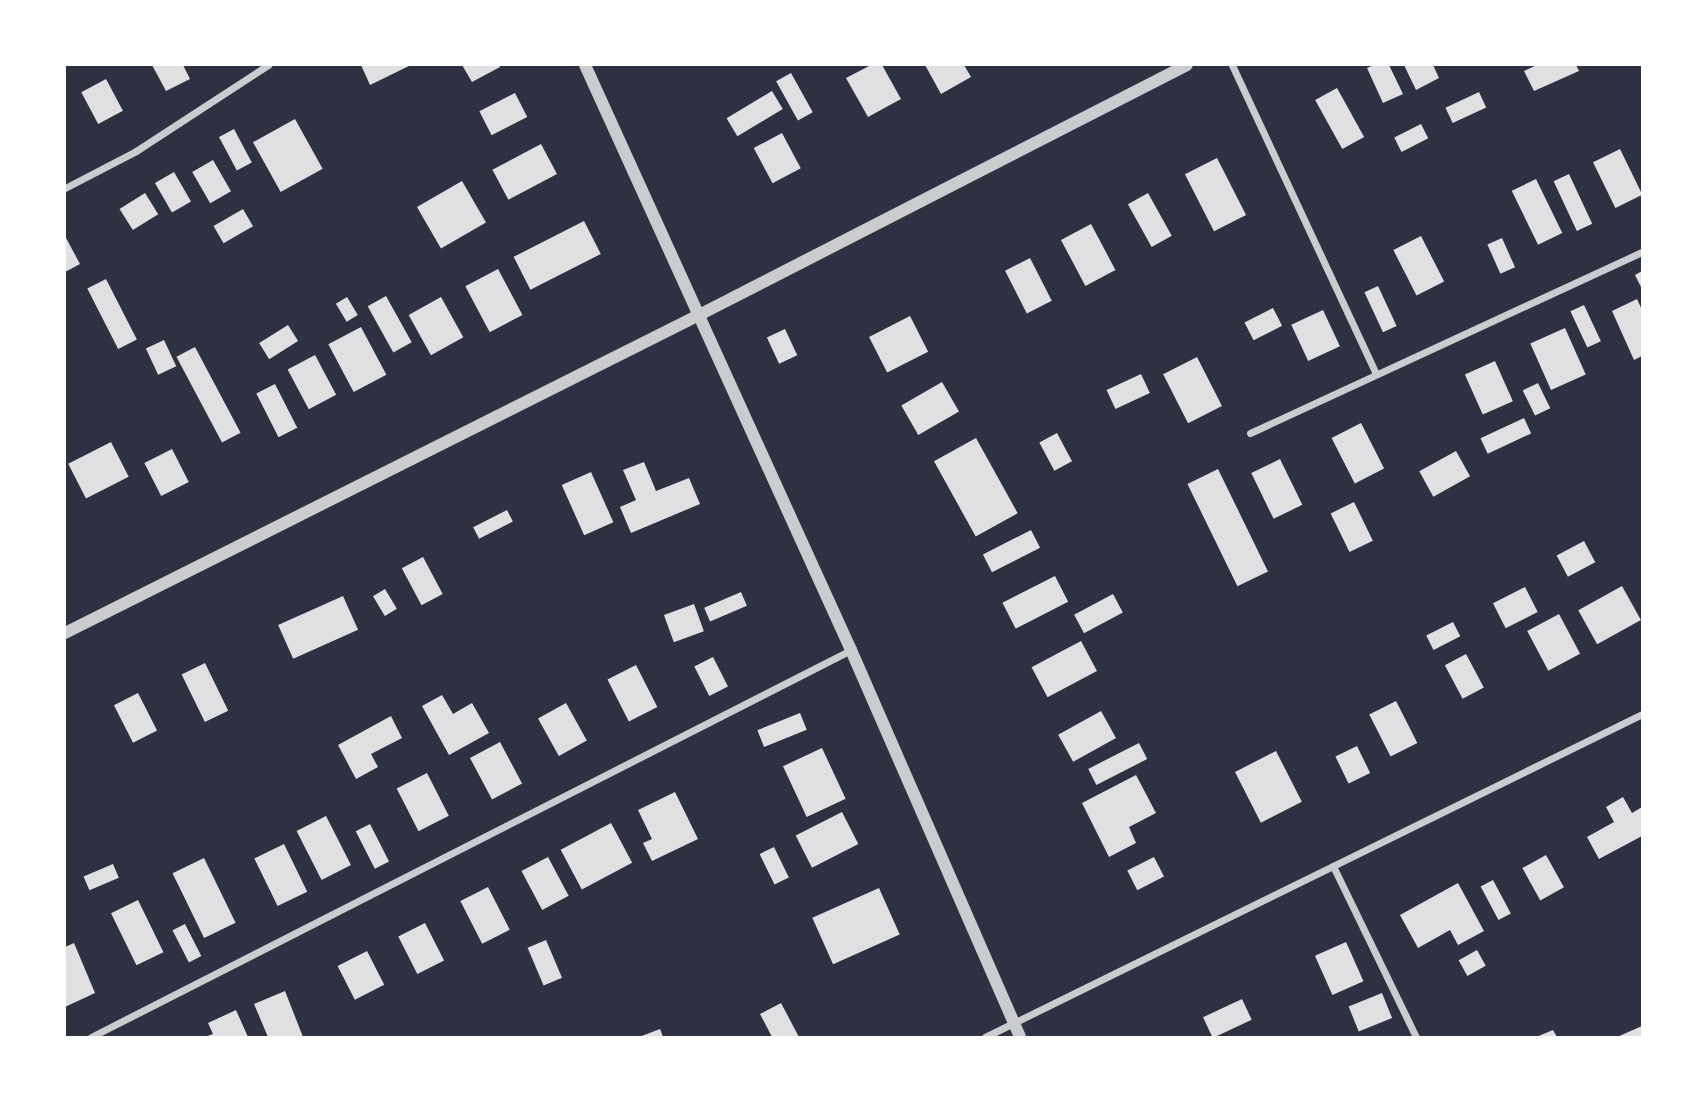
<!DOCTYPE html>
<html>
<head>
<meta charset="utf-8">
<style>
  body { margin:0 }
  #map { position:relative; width:1707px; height:1102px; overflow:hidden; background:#2d3142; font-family:"Source Sans 3",sans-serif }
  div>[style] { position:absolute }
  .building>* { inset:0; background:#e0e0e3; transform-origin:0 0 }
  .minor>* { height:7px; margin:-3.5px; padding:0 3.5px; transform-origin:3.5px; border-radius:3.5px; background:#caccd0 }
  .tertiary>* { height:12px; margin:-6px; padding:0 6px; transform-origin:6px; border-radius:6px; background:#caccd0 }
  span { translate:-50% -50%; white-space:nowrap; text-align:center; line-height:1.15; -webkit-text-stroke:7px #fff; paint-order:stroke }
  .frame { position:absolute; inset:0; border:66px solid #fff; pointer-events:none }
</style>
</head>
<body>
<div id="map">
  <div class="building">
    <i style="clip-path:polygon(152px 65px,183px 65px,190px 79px,166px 91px)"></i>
    <i style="clip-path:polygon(361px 65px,411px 65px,370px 85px)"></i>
    <i style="clip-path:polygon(462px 65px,499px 65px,500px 67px,472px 82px)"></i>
    <i style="clip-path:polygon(871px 65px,882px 65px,901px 99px,868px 117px,846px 78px)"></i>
    <i style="clip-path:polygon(925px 65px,964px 65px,971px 77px,941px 94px)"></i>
    <i style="clip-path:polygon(1374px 65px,1389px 65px,1403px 94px,1383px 103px,1367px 68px)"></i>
    <i style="clip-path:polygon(1404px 65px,1433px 65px,1439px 78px,1416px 90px)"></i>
    <i style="clip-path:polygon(1537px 65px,1576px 65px,1579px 71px,1534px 91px,1524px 71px)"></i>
    <i style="left:791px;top:73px;width:45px;height:17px;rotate:61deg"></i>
    <i style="left:106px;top:79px;width:36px;height:28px;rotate:62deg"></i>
    <i style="left:1337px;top:88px;width:56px;height:25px;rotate:61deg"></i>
    <i style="left:772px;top:91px;width:21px;height:53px;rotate:59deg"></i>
    <i style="left:1479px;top:92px;width:17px;height:37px;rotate:65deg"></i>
    <i style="left:515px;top:93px;width:27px;height:40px;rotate:63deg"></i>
    <i style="left:295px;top:119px;width:57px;height:48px;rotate:61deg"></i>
    <i style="left:1421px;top:124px;width:16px;height:30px;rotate:63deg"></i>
    <i style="left:234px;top:129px;width:38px;height:17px;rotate:62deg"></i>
    <i style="left:782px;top:133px;width:40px;height:32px;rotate:62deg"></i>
    <i style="left:541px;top:144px;width:34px;height:55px;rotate:62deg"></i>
    <i style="left:1620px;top:149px;width:51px;height:30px;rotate:64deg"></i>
    <i style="left:1217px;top:158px;width:64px;height:36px;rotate:63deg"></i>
    <i style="left:213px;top:160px;width:36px;height:24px;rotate:60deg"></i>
    <i style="left:174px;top:172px;width:34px;height:22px;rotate:60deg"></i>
    <i style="left:1569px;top:174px;width:55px;height:17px;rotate:65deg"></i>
    <i style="left:1536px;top:179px;width:60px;height:27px;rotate:64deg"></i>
    <i style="left:462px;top:181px;width:48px;height:52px;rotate:60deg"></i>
    <i style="left:145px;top:193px;width:25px;height:30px;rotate:58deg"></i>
    <i style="left:1148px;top:193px;width:49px;height:23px;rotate:61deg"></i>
    <i style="left:243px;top:209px;width:20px;height:34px;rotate:60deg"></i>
    <i style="left:584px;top:221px;width:37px;height:79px;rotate:63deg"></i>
    <i style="left:1091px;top:224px;width:52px;height:34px;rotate:62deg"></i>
    <i style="clip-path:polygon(65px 236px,80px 264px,65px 272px)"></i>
    <i style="left:1421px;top:236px;width:51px;height:31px;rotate:63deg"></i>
    <i style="left:1502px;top:238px;width:32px;height:16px;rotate:66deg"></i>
    <i style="left:1030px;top:258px;width:48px;height:28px;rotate:63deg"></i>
    <i style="left:498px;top:269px;width:52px;height:37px;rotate:62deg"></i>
    <i style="clip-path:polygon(1642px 271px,1642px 289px,1635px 275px)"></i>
    <i style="left:106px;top:279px;width:68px;height:21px;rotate:63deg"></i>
    <i style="left:1378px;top:286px;width:44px;height:15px;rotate:65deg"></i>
    <i style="left:386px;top:296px;width:53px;height:21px;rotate:61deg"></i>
    <i style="left:347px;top:297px;width:21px;height:13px;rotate:59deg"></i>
    <i style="left:441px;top:297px;width:46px;height:37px;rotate:61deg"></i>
    <i style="clip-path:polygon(1637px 299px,1642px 310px,1642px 356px,1634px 360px,1612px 311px)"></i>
    <i style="left:1584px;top:305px;width:40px;height:15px;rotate:65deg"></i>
    <i style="left:1273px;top:308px;width:20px;height:32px;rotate:63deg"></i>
    <i style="left:1323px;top:310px;width:40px;height:35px;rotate:65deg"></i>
    <i style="left:910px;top:316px;width:40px;height:46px;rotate:63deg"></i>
    <i style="left:288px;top:325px;width:19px;height:34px;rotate:58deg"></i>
    <i style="left:361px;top:327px;width:54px;height:37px;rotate:62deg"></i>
    <i style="left:1565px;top:328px;width:51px;height:38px;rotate:66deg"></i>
    <i style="left:785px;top:329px;width:29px;height:20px;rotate:65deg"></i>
    <i style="left:164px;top:340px;width:29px;height:20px;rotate:65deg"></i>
    <i style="left:195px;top:347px;width:97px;height:21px;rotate:62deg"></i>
    <i style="left:315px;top:355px;width:45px;height:31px;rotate:62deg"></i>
    <i style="left:1197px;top:357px;width:55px;height:38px;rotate:63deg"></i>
    <i style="left:1495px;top:361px;width:44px;height:33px;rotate:66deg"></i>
    <i style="left:1141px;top:374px;width:21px;height:38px;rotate:65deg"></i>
    <i style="left:942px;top:382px;width:34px;height:47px;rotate:60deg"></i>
    <i style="left:1538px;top:383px;width:28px;height:17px;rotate:64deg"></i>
    <i style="left:275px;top:384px;width:49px;height:21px;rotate:63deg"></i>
    <i style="left:1524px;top:418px;width:17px;height:48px;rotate:65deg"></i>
    <i style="left:1361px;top:423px;width:51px;height:33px;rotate:63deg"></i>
    <i style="left:1057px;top:433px;width:32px;height:20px;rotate:62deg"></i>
    <i style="left:976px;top:438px;width:86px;height:48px;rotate:61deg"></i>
    <i style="left:111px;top:442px;width:39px;height:48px;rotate:63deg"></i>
    <i style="left:172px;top:449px;width:37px;height:31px;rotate:63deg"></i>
    <i style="left:1456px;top:451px;width:29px;height:42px;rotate:61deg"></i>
    <i style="left:1280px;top:459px;width:51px;height:32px;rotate:64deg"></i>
    <i style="clip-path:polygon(644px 462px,656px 491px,689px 478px,700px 504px,631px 533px,620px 507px,636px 500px,623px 470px)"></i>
    <i style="left:1218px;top:469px;width:114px;height:34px;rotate:64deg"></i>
    <i style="left:591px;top:472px;width:55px;height:32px;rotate:66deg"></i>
    <i style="left:1354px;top:502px;width:43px;height:26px;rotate:64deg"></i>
    <i style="left:507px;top:510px;width:13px;height:38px;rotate:63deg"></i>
    <i style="left:1031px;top:530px;width:20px;height:54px;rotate:63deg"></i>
    <i style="left:1584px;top:541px;width:24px;height:31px;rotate:62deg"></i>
    <i style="left:423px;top:557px;width:42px;height:24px;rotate:62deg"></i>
    <i style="left:1055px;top:576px;width:29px;height:59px;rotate:63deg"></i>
    <i style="left:1622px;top:586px;width:39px;height:50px;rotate:61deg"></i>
    <i style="left:1525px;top:587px;width:28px;height:36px;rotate:63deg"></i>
    <i style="left:385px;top:589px;width:23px;height:14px;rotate:59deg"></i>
    <i style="left:741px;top:592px;width:15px;height:40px;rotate:67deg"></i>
    <i style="left:1113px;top:594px;width:21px;height:44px;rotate:62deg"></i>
    <i style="left:343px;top:596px;width:37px;height:71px;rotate:66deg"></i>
    <i style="left:694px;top:604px;width:29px;height:32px;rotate:70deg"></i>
    <i style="left:1559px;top:614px;width:45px;height:36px;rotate:62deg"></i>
    <i style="left:1453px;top:622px;width:16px;height:30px;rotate:63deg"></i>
    <i style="left:1081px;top:641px;width:34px;height:56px;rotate:62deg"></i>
    <i style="left:1466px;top:654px;width:38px;height:24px;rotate:62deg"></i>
    <i style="left:713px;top:657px;width:33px;height:21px;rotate:63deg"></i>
    <i style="left:205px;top:663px;width:53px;height:26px;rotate:64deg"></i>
    <i style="left:636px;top:665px;width:47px;height:32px;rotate:63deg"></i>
    <i style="left:138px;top:693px;width:42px;height:27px;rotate:63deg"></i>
    <i style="clip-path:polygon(442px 695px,453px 714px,472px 703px,489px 733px,449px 755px,422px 706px)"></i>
    <i style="left:1396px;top:701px;width:47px;height:30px;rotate:63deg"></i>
    <i style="left:566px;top:703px;width:43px;height:32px;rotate:61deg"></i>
    <i style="left:1101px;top:711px;width:31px;height:49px;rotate:61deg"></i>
    <i style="left:800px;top:713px;width:18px;height:46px;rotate:68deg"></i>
    <i style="clip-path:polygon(391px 716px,402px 738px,371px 754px,378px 767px,356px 779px,338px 745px)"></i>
    <i style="left:500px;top:742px;width:47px;height:34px;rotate:62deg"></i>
    <i style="left:1139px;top:743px;width:18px;height:57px;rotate:63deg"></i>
    <i style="left:1357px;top:746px;width:30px;height:24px;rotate:64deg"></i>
    <i style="left:822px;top:748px;width:56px;height:43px;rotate:65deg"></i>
    <i style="left:1276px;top:751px;width:57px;height:46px;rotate:63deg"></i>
    <i style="left:427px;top:773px;width:48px;height:34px;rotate:63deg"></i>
    <i style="clip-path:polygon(1136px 775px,1156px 813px,1129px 827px,1136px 843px,1109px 857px,1082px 803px)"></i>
    <i style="clip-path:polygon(675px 792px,698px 839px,652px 861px,643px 843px,652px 839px,638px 810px)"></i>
    <i style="clip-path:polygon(1623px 797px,1632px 813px,1642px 807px,1642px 836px,1599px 859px,1587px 837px,1614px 822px,1606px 807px)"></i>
    <i style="left:842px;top:812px;width:36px;height:52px;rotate:63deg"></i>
    <i style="left:326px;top:816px;width:55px;height:33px;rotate:63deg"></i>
    <i style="left:611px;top:823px;width:45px;height:57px;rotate:62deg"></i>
    <i style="left:370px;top:824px;width:42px;height:16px;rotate:63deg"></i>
    <i style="left:284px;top:844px;width:53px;height:33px;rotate:64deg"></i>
    <i style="left:774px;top:847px;width:34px;height:16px;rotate:64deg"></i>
    <i style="left:1546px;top:855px;width:37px;height:27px;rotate:61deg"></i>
    <i style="left:548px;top:857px;width:44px;height:30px;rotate:62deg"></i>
    <i style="left:1154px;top:857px;width:22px;height:30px;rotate:63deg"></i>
    <i style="left:204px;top:858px;width:72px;height:35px;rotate:64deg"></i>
    <i style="left:113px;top:864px;width:15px;height:32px;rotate:67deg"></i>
    <i style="left:1493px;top:880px;width:38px;height:14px;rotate:62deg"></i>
    <i style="clip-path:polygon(1458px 883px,1484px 931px,1458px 945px,1450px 930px,1418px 948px,1400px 915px)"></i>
    <i style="left:488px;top:887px;width:48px;height:31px;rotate:63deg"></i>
    <i style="left:879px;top:888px;width:51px;height:73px;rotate:66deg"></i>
    <i style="left:138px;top:900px;width:58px;height:30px;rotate:64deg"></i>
    <i style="left:425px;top:923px;width:42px;height:30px;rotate:63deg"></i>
    <i style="left:185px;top:924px;width:36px;height:14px;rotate:63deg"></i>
    <i style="left:546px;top:940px;width:41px;height:20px;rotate:67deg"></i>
    <i style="left:1346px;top:942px;width:43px;height:34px;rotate:66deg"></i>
    <i style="clip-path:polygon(74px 943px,95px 993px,65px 1007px,65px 947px)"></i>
    <i style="left:1477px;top:950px;width:18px;height:21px;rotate:61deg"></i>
    <i style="left:367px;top:951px;width:38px;height:33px;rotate:63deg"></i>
    <i style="clip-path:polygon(285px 991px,303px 1037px,268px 1037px,254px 1004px)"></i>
    <i style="left:1382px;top:993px;width:27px;height:36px;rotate:68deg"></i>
    <i style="left:1242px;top:999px;width:23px;height:43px;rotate:65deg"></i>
    <i style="clip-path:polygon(781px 1003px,799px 1037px,772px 1037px,760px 1014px)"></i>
    <i style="clip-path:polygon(236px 1010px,248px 1037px,205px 1037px,213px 1034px,208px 1023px)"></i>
    <i style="clip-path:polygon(1642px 1026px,1642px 1037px,1617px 1037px)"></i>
    <i style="clip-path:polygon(660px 1029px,663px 1037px,639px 1037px)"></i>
    <i style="clip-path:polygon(1553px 1030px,1557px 1037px,1536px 1037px)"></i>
  </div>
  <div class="minor">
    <i style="left:1232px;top:65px;width:341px;rotate:65deg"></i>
    <i style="left:65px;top:188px;width:80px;rotate:-27.5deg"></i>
    <i style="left:136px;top:151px;width:158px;rotate:-33.1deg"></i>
    <i style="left:1250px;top:433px;width:432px;rotate:-24.8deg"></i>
    <i style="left:1333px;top:866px;width:190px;rotate:64.1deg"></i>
    <i style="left:91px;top:1037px;width:853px;rotate:-26.99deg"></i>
    <i style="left:985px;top:1037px;width:732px;rotate:-26.18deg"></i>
  </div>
  <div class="tertiary">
    <i style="left:585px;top:65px;width:643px;rotate:65.55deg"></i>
    <i style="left:851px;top:650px;width:422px;rotate:66.4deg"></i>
    <i style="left:65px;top:633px;width:709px;rotate:-26.64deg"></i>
    <i style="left:699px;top:315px;width:548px;rotate:-27.13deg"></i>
  </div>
  <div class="frame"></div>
</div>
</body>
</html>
